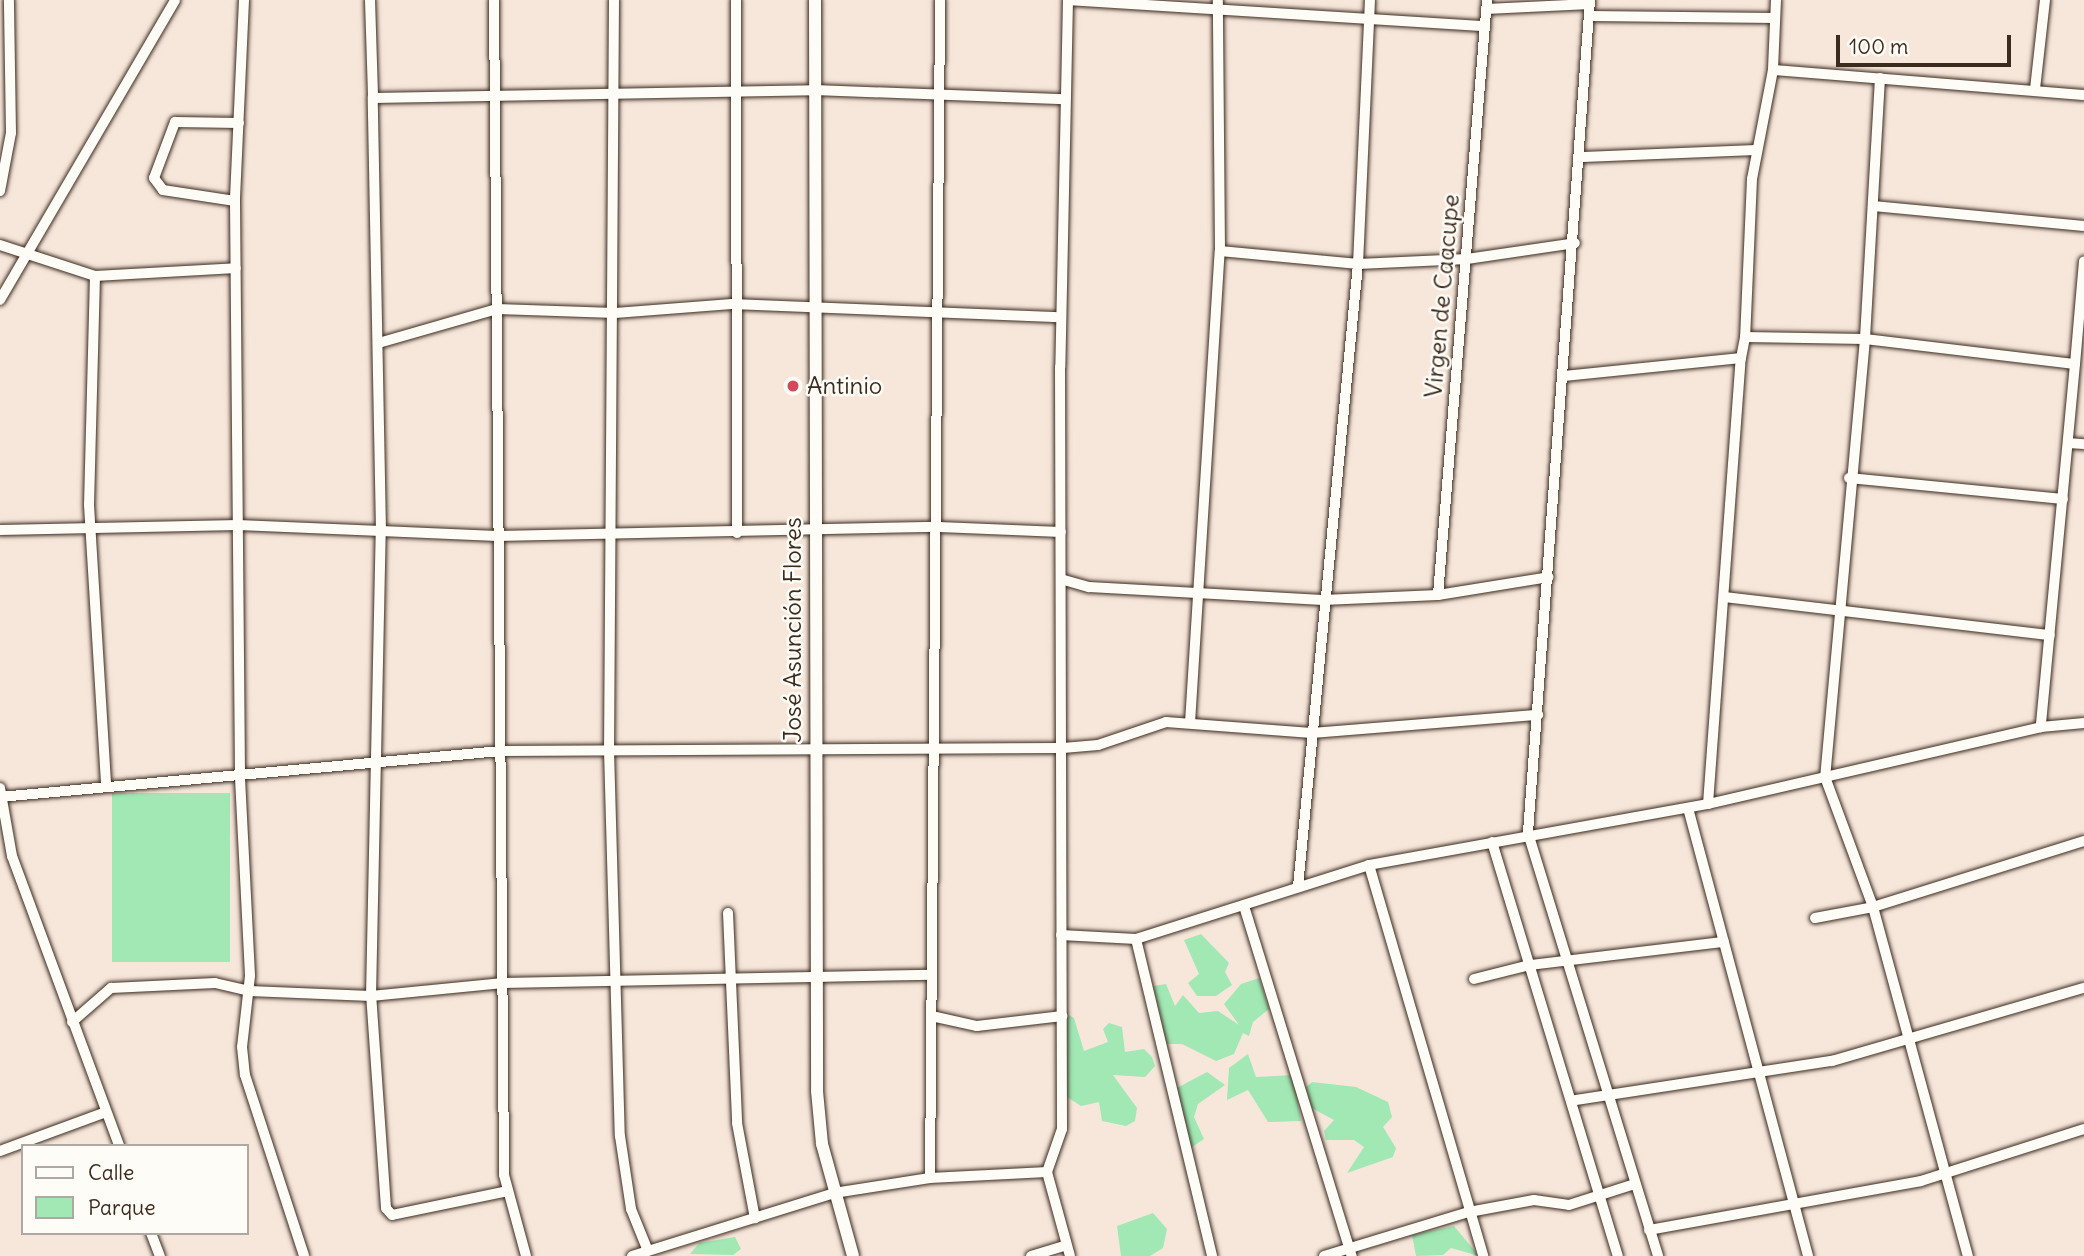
<!DOCTYPE html>
<html>
<head>
<meta charset="utf-8">
<style>
  body { margin:0 }
  #map { position:relative; width:2084px; height:1256px; overflow:hidden; background:#f7e7db; font-family:Delius,sans-serif }
  div>[style] { position:absolute }
  .green>* { inset:0; background:#a1e8b4; transform-origin:0 0 }
  .roads { filter:drop-shadow(0 0 2px #3b2a1e) drop-shadow(0 0 2px #3b2a1e) }
  .minor>* { height:10px; margin:-5px; padding:0 5px; transform-origin:5px; border-radius:5px; background:#fdfcf7 }
  .tertiary>* { height:12px; margin:-6px; padding:0 6px; transform-origin:6px; border-radius:6px; background:#fdfcf7 }
  .dots>* { width:19px; height:19px; translate:-50% -50%; box-sizing:border-box; border:4px solid #fdfcf7; border-radius:50% }
  span { translate:-50% -50%; white-space:nowrap; text-align:center; line-height:1.15; -webkit-text-stroke:5px #fdfcf7; paint-order:stroke }
  .street-label { font-size:24px; color:#3b2a1e }
  .poi-label { font-size:24px; color:#3b2a1e }
  .left { translate:0 -50%; text-align:left }
  .legend { position:absolute; left:21px; top:1144px; width:228px; height:91px; box-sizing:border-box; background:#fdfcf7; border:2px solid #afa8a0; margin:0; padding:9px 12px; list-style:none; font-size:21px; color:#3b2a1e }
  .legend li { display:flex; align-items:center; gap:14px; height:35px }
  .legend b { width:35px; border:2px solid #afa8a0 }
  .scale { position:absolute; left:1836px; top:35px; width:175px; height:32px; box-sizing:border-box; border:4px solid #3b2a1e; border-top:0; padding-left:9px; font-size:21px; line-height:24px; white-space:nowrap; color:#3b2a1e; -webkit-text-stroke:5px #fdfcf7; paint-order:stroke }
</style>
</head>
<body>
<div id="map">
  <div class="green">
    <i style="left:112px;top:793px;width:118px;height:169px"></i>
    <i style="clip-path:polygon(1201px 934px,1229px 963px,1225px 972px,1232px 985px,1216px 996px,1197px 996px,1188px 983px,1199px 974px,1184px 940px)"></i>
    <i style="clip-path:polygon(1259px 978px,1269px 1009px,1253px 1022px,1249px 1036px,1243px 1033px,1234px 1054px,1216px 1061px,1182px 1044px,1155px 1044px,1161px 1018px,1153px 986px,1166px 984px,1175px 1006px,1183px 995px,1199px 1013px,1218px 1011px,1239px 1025px,1224px 1004px,1241px 984px)"></i>
    <i style="clip-path:polygon(1066px 1014px,1074px 1018px,1084px 1051px,1108px 1042px,1103px 1029px,1109px 1023px,1122px 1027px,1125px 1052px,1144px 1049px,1152px 1057px,1155px 1066px,1145px 1077px,1113px 1075px,1137px 1108px,1135px 1121px,1126px 1126px,1102px 1121px,1099px 1102px,1081px 1106px,1064px 1095px)"></i>
    <i style="clip-path:polygon(1248px 1054px,1256px 1077px,1293px 1075px,1301px 1121px,1268px 1122px,1248px 1090px,1227px 1100px,1229px 1068px)"></i>
    <i style="clip-path:polygon(1207px 1072px,1225px 1085px,1198px 1104px,1194px 1117px,1204px 1139px,1189px 1149px,1175px 1089px)"></i>
    <i style="clip-path:polygon(1312px 1082px,1356px 1087px,1388px 1102px,1392px 1117px,1383px 1127px,1396px 1148px,1393px 1157px,1347px 1173px,1364px 1147px,1354px 1140px,1326px 1140px,1324px 1131px,1334px 1120px,1308px 1106px,1305px 1088px)"></i>
    <i style="clip-path:polygon(1153px 1213px,1167px 1229px,1163px 1248px,1150px 1256px,1121px 1256px,1117px 1226px)"></i>
    <i style="clip-path:polygon(1454px 1226px,1479px 1256px,1451px 1248px,1443px 1255px,1416px 1256px,1412px 1235px)"></i>
    <i style="clip-path:polygon(735px 1237px,741px 1249px,733px 1255px,690px 1254px,699px 1243px)"></i>
  </div>
  <div class="roads">
    <div class="minor">
      <i style="left:244px;top:0;width:201px;rotate:92.6deg"></i>
      <i style="left:235px;top:201px;width:577px;rotate:89.5deg"></i>
      <i style="left:240px;top:778px;width:198px;rotate:87.1deg"></i>
      <i style="left:250px;top:976px;width:71px;rotate:96.4deg"></i>
      <i style="left:242px;top:1047px;width:28px;rotate:84deg"></i>
      <i style="left:245px;top:1075px;width:190px;rotate:71.9deg"></i>
      <i style="left:370px;top:0;width:98px;rotate:88.2deg"></i>
      <i style="left:494px;top:0;width:1175px;rotate:89.51deg"></i>
      <i style="left:504px;top:1175px;width:84px;rotate:74.8deg"></i>
      <i style="left:614px;top:0;width:750px;rotate:90.38deg"></i>
      <i style="left:609px;top:750px;width:386px;rotate:88.4deg"></i>
      <i style="left:620px;top:1136px;width:74px;rotate:81.4deg"></i>
      <i style="left:631px;top:1209px;width:45px;rotate:68deg"></i>
      <i style="left:736px;top:0;width:533px;rotate:89.89deg"></i>
      <i style="left:1068px;top:0;width:367px;rotate:91.2deg"></i>
      <i style="left:1060px;top:367px;width:762px;rotate:89.85deg"></i>
      <i style="left:1062px;top:1129px;width:46px;rotate:109.2deg"></i>
      <i style="left:1047px;top:1172px;width:87px;rotate:74.7deg"></i>
      <i style="left:1068px;top:0;width:417px;rotate:3.6deg"></i>
      <i style="left:1590px;top:0;width:835px;rotate:94.26deg"></i>
      <i style="left:1528px;top:833px;width:443px;rotate:72.9deg"></i>
      <i style="left:1776px;top:0;width:70px;rotate:92.5deg"></i>
      <i style="left:1773px;top:70px;width:111px;rotate:100.9deg"></i>
      <i style="left:1752px;top:179px;width:158px;rotate:92.5deg"></i>
      <i style="left:1745px;top:337px;width:120px;rotate:1deg"></i>
      <i style="left:1865px;top:339px;width:211px;rotate:6.8deg"></i>
      <i style="left:2075px;top:364px;width:365px;rotate:95.4deg"></i>
      <i style="left:1486px;top:9px;width:104px;rotate:-2.8deg"></i>
      <i style="left:1590px;top:16px;width:185px;rotate:0.6deg"></i>
      <i style="left:1773px;top:70px;width:312px;rotate:4.6deg"></i>
      <i style="left:1880px;top:78px;width:261px;rotate:93.3deg"></i>
      <i style="left:1865px;top:339px;width:440px;rotate:95.2deg"></i>
      <i style="left:1825px;top:777px;width:139px;rotate:69.7deg"></i>
      <i style="left:1873px;top:907px;width:362px;rotate:74.8deg"></i>
      <i style="left:2035px;top:89px;width:90px;rotate:-83.6deg"></i>
      <i style="left:1582px;top:157px;width:175px;rotate:-2.3deg"></i>
      <i style="left:0;top:191px;width:59px;rotate:-79.3deg"></i>
      <i style="left:11px;top:133px;width:133px;rotate:-90.9deg"></i>
      <i style="left:235px;top:201px;width:73px;rotate:-171.3deg"></i>
      <i style="left:163px;top:190px;width:15px;rotate:-127deg"></i>
      <i style="left:154px;top:178px;width:60px;rotate:-69.4deg"></i>
      <i style="left:175px;top:122px;width:64px;rotate:0.9deg"></i>
      <i style="left:1873px;top:206px;width:212px;rotate:5.4deg"></i>
      <i style="left:0;top:245px;width:100px;rotate:18.1deg"></i>
      <i style="left:95px;top:276px;width:141px;rotate:-3.2deg"></i>
      <i style="left:1220px;top:251px;width:139px;rotate:5.4deg"></i>
      <i style="left:1358px;top:264px;width:109px;rotate:-2.6deg"></i>
      <i style="left:1467px;top:259px;width:109px;rotate:-8.4deg"></i>
      <i style="left:95px;top:276px;width:229px;rotate:91.5deg"></i>
      <i style="left:89px;top:505px;width:281px;rotate:86.5deg"></i>
      <i style="left:0;top:300px;width:347px;rotate:-59.7deg"></i>
      <i style="left:382px;top:342px;width:120px;rotate:-16deg"></i>
      <i style="left:497px;top:309px;width:118px;rotate:1.9deg"></i>
      <i style="left:615px;top:313px;width:117px;rotate:-4.4deg"></i>
      <i style="left:732px;top:304px;width:328px;rotate:2.3deg"></i>
      <i style="left:2075px;top:364px;width:103px;rotate:-85deg"></i>
      <i style="left:1564px;top:376px;width:178px;rotate:-5.8deg"></i>
      <i style="left:1741px;top:358px;width:21px;rotate:-79deg"></i>
      <i style="left:2068px;top:443px;width:16px;rotate:4deg"></i>
      <i style="left:1849px;top:478px;width:215px;rotate:5.6deg"></i>
      <i style="left:0;top:530px;width:238px;rotate:-1.2deg"></i>
      <i style="left:238px;top:525px;width:143px;rotate:2.4deg"></i>
      <i style="left:381px;top:531px;width:433px;rotate:-91.1deg"></i>
      <i style="left:373px;top:98px;width:441px;rotate:-1deg"></i>
      <i style="left:814px;top:90px;width:251px;rotate:2.1deg"></i>
      <i style="left:1064px;top:580px;width:26px;rotate:16deg"></i>
      <i style="left:1089px;top:587px;width:234px;rotate:3.2deg"></i>
      <i style="left:1323px;top:600px;width:115px;rotate:-2.5deg"></i>
      <i style="left:1438px;top:595px;width:112px;rotate:-9.2deg"></i>
      <i style="left:1438px;top:595px;width:597px;rotate:-85.29deg"></i>
      <i style="left:1725px;top:597px;width:327px;rotate:6.7deg"></i>
      <i style="left:1190px;top:723px;width:473px;rotate:-86.4deg"></i>
      <i style="left:1220px;top:251px;width:251px;rotate:-90.5deg"></i>
      <i style="left:0;top:788px;width:69px;rotate:80deg"></i>
      <i style="left:12px;top:856px;width:309px;rotate:69.7deg"></i>
      <i style="left:0;top:797px;width:503px;rotate:-5.25deg"></i>
      <i style="left:501px;top:751px;width:562px;rotate:-0.31deg"></i>
      <i style="left:1063px;top:748px;width:35px;rotate:-5deg"></i>
      <i style="left:1098px;top:745px;width:72px;rotate:-18.7deg"></i>
      <i style="left:1166px;top:722px;width:146px;rotate:4.3deg"></i>
      <i style="left:1312px;top:733px;width:227px;rotate:-4.6deg"></i>
      <i style="left:1708px;top:804px;width:447px;rotate:-85.8deg"></i>
      <i style="left:1688px;top:808px;width:464px;rotate:75deg"></i>
      <i style="left:1492px;top:842px;width:433px;rotate:73.1deg"></i>
      <i style="left:1369px;top:865px;width:407px;rotate:73.7deg"></i>
      <i style="left:1298px;top:887px;width:626px;rotate:-84.5deg"></i>
      <i style="left:1358px;top:264px;width:264px;rotate:-87.4deg"></i>
      <i style="left:1244px;top:906px;width:366px;rotate:72.9deg"></i>
      <i style="left:728px;top:913px;width:210px;rotate:87.5deg"></i>
      <i style="left:737px;top:1123px;width:97px;rotate:79.3deg"></i>
      <i style="left:1815px;top:918px;width:59px;rotate:-10.7deg"></i>
      <i style="left:1873px;top:907px;width:221px;rotate:-17.4deg"></i>
      <i style="left:1061px;top:935px;width:75px;rotate:3.1deg"></i>
      <i style="left:1136px;top:939px;width:244px;rotate:-17.6deg"></i>
      <i style="left:1369px;top:865px;width:344px;rotate:-10.2deg"></i>
      <i style="left:1708px;top:804px;width:342px;rotate:-13deg"></i>
      <i style="left:2041px;top:727px;width:43px;rotate:-5.3deg"></i>
      <i style="left:1136px;top:939px;width:326px;rotate:76.5deg"></i>
      <i style="left:1474px;top:979px;width:58px;rotate:-14deg"></i>
      <i style="left:1530px;top:965px;width:195px;rotate:-6.8deg"></i>
      <i style="left:936px;top:1017px;width:42px;rotate:12.4deg"></i>
      <i style="left:977px;top:1026px;width:86px;rotate:-6.7deg"></i>
      <i style="left:72px;top:1022px;width:52px;rotate:-41.1deg"></i>
      <i style="left:111px;top:988px;width:104px;rotate:-2.8deg"></i>
      <i style="left:215px;top:983px;width:35px;rotate:13deg"></i>
      <i style="left:249px;top:991px;width:122px;rotate:2.3deg"></i>
      <i style="left:371px;top:996px;width:465px;rotate:-88.8deg"></i>
      <i style="left:381px;top:531px;width:116px;rotate:2.5deg"></i>
      <i style="left:497px;top:536px;width:442px;rotate:-1.2deg"></i>
      <i style="left:939px;top:527px;width:122px;rotate:2.3deg"></i>
      <i style="left:1576px;top:1100px;width:259px;rotate:-8.7deg"></i>
      <i style="left:1832px;top:1061px;width:262px;rotate:-16.2deg"></i>
      <i style="left:0;top:1151px;width:113px;rotate:-20.2deg"></i>
      <i style="left:930px;top:1178px;width:1178px;rotate:-89.51deg"></i>
      <i style="left:508px;top:1191px;width:118px;rotate:168.3deg"></i>
      <i style="left:392px;top:1215px;width:9px;rotate:-131deg"></i>
      <i style="left:386px;top:1208px;width:213px;rotate:-94deg"></i>
      <i style="left:371px;top:996px;width:133px;rotate:-5.6deg"></i>
      <i style="left:503px;top:983px;width:429px;rotate:-1.1deg"></i>
      <i style="left:1649px;top:1230px;width:276px;rotate:-10.2deg"></i>
      <i style="left:1921px;top:1181px;width:171px;rotate:-17.7deg"></i>
      <i style="left:151px;top:1233px;width:25px;rotate:69deg"></i>
      <i style="left:632px;top:1256px;width:212px;rotate:-17.3deg"></i>
      <i style="left:834px;top:1193px;width:97px;rotate:-8.9deg"></i>
      <i style="left:930px;top:1178px;width:117px;rotate:-2.9deg"></i>
      <i style="left:1031px;top:1256px;width:37px;rotate:-17deg"></i>
      <i style="left:1324px;top:1256px;width:152px;rotate:-16.9deg"></i>
      <i style="left:1469px;top:1212px;width:66px;rotate:-10.5deg"></i>
      <i style="left:1534px;top:1200px;width:35px;rotate:8deg"></i>
      <i style="left:1569px;top:1205px;width:69px;rotate:-17.7deg"></i>
    </div>
    <div class="tertiary">
      <i style="left:815px;top:0;width:1091px;rotate:89.89deg"></i>
      <i style="left:817px;top:1091px;width:53px;rotate:84.6deg"></i>
      <i style="left:822px;top:1144px;width:116px;rotate:74.5deg"></i>
    </div>
  </div>
  <div class="dots">
    <i style="left:793px;top:386px;background:#d1495b"></i>
  </div>
  <div class="street-label">
    <span style="left:1442px;top:296px;rotate:-85deg">Virgen de Caacupe</span>
    <span style="left:793px;top:630px;rotate:-90deg">José Asunción Flores</span>
  </div>
  <div class="poi-label">
    <span class="left" style="left:807px;top:386px">Antinio</span>
  </div>
  <ul class="legend">
  <li><b style="height:9px;background:#fdfcf7"></b>Calle</li>
  <li><b style="height:19px;background:#a1e8b4"></b>Parque</li>
  </ul>
  <div class="scale">100 m</div>
</div>
</body>
</html>
